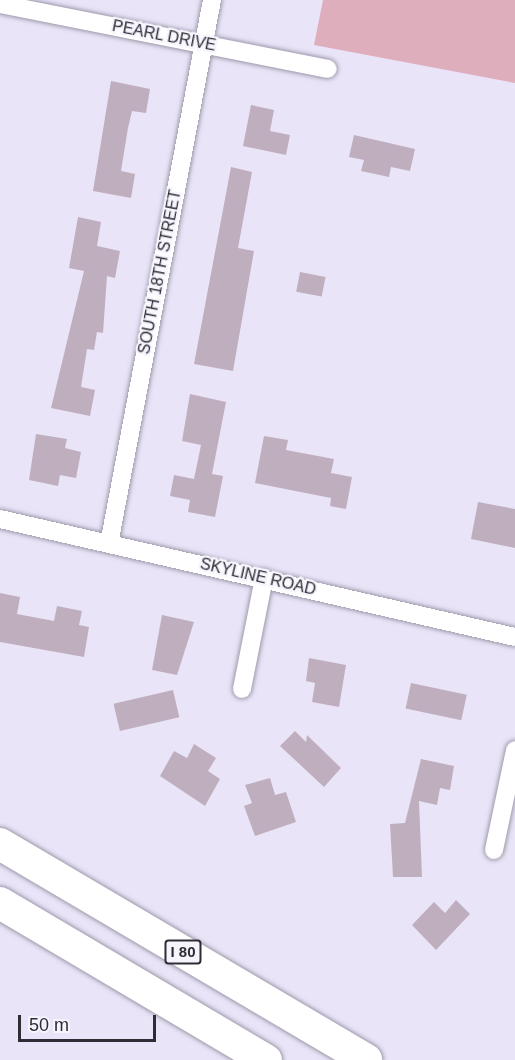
<!DOCTYPE html>
<html>
<head>
<meta charset="utf-8">
<style>
  body { margin:0 }
  #map { position:relative; width:515px; height:1060px; overflow:hidden; background:#eae4f8; font-family:Arial,sans-serif }
  div>[style] { position:absolute }
  .green>* { inset:0; background:#dfaebc }
  .building>* { inset:0; background:#bfafbe; transform-origin:0 0 }
  .roads { filter:drop-shadow(0 0 2px #9e99ab) drop-shadow(0 0 2px #9e99ab) }
  .minor>* { height:18px; margin:-9px; padding:0 9px; transform-origin:9px; border-radius:9px; background:#fff }
  .motorway>* { height:32px; margin:-16px; padding:0 16px; transform-origin:16px; border-radius:16px; background:#fff }
  span { translate:-50% -50%; white-space:nowrap; text-align:center; line-height:1.15; -webkit-text-stroke:4.5px #f6f4fc; paint-order:stroke }
  .shield-label span { padding:2px 4px; background:#f6f4fc; border:2px solid; border-radius:4px; -webkit-text-stroke-width:0 }
  .shield-label { font-size:15px; color:#2e2c34; font-weight:700 }
  .street-label { font-size:16px; color:#2e2c34 }
  .scale { position:absolute; left:18px; top:1015px; width:138px; height:27px; box-sizing:border-box; border:3px solid #2e2c34; border-top:0; padding-left:8px; font-size:18px; line-height:21px; white-space:nowrap; color:#2e2c34; -webkit-text-stroke:4px #f6f4fc; paint-order:stroke }
</style>
</head>
<body>
<div id="map">
  <div class="green">
    <i style="clip-path:polygon(323px 0,515px 0,515px 83px,314px 45px)"></i>
  </div>
  <div class="building">
    <i style="clip-path:polygon(111px 81px,150px 89px,146px 113px,132px 111px,128px 128px,121px 171px,135px 174px,131px 198px,93px 191px)"></i>
    <i style="clip-path:polygon(251px 105px,274px 110px,270px 131px,290px 135px,286px 155px,243px 146px)"></i>
    <i style="clip-path:polygon(354px 135px,415px 149px,410px 171px,391px 167px,389px 177px,361px 171px,364px 160px,349px 157px)"></i>
    <i style="clip-path:polygon(231px 167px,252px 172px,238px 248px,254px 251px,233px 371px,194px 364px)"></i>
    <i style="clip-path:polygon(78px 217px,101px 222px,97px 246px,120px 251px,115px 278px,107px 276px,103px 333px,97px 332px,94px 350px,87px 349px,81px 387px,95px 390px,90px 416px,51px 408px,84px 271px,69px 268px)"></i>
    <i style="left:300px;top:272px;width:26px;height:20px;rotate:11deg"></i>
    <i style="clip-path:polygon(190px 394px,226px 402px,212px 474px,223px 476px,215px 517px,188px 512px,190px 500px,170px 496px,174px 475px,194px 479px,201px 445px,182px 441px)"></i>
    <i style="clip-path:polygon(36px 434px,67px 439px,65px 448px,81px 452px,76px 478px,60px 475px,58px 486px,29px 480px)"></i>
    <i style="clip-path:polygon(264px 436px,288px 440px,286px 450px,334px 459px,331px 473px,352px 477px,346px 509px,330px 506px,331px 498px,255px 483px)"></i>
    <i style="clip-path:polygon(478px 502px,515px 509px,515px 548px,471px 539px)"></i>
    <i style="clip-path:polygon(0 593px,20px 597px,17px 614px,54px 621px,57px 606px,82px 611px,79px 625px,89px 627px,84px 657px,0 642px)"></i>
    <i style="clip-path:polygon(162px 615px,194px 622px,177px 675px,152px 670px)"></i>
    <i style="clip-path:polygon(309px 658px,346px 665px,339px 707px,312px 702px,315px 683px,306px 681px)"></i>
    <i style="left:411px;top:683px;width:57px;height:26px;rotate:12deg"></i>
    <i style="left:173px;top:690px;width:28px;height:61px;rotate:77deg"></i>
    <i style="clip-path:polygon(295px 731px,306px 742px,307px 735px,341px 768px,324px 787px,280px 746px)"></i>
    <i style="clip-path:polygon(194px 744px,216px 758px,208px 771px,220px 779px,205px 806px,160px 776px,174px 751px,187px 758px)"></i>
    <i style="clip-path:polygon(421px 759px,454px 766px,450px 790px,440px 788px,437px 805px,419px 801px,422px 877px,393px 877px,390px 824px,405px 823px)"></i>
    <i style="clip-path:polygon(270px 778px,275px 795px,286px 792px,296px 822px,255px 836px,244px 806px,252px 803px,245px 785px)"></i>
    <i style="clip-path:polygon(456px 900px,470px 914px,436px 950px,412px 925px,434px 902px,445px 913px)"></i>
  </div>
  <div class="roads">
    <div class="minor">
      <i style="left:0;top:4px;width:334px;rotate:11.2deg"></i>
      <i style="left:0;top:519px;width:528px;rotate:12.91deg"></i>
      <i style="left:109px;top:544px;width:554px;rotate:-79.28deg"></i>
      <i style="left:242px;top:689px;width:113px;rotate:-78.8deg"></i>
      <i style="left:494px;top:850px;width:102px;rotate:-78.1deg"></i>
    </div>
    <div class="motorway">
      <i style="left:0;top:844px;width:425px;rotate:30.5deg"></i>
      <i style="left:0;top:903px;width:309px;rotate:30.6deg"></i>
    </div>
  </div>
  <div class="shield-label">
    <span style="left:183px;top:952px">I 80</span>
  </div>
  <div class="street-label">
    <span style="left:164px;top:36px;rotate:11deg">PEARL DRIVE</span>
    <span style="left:160px;top:272px;rotate:-79deg">SOUTH 18TH STREET</span>
    <span style="left:258px;top:577px;rotate:13deg">SKYLINE ROAD</span>
  </div>
  <div class="scale">50 m</div>
</div>
</body>
</html>
